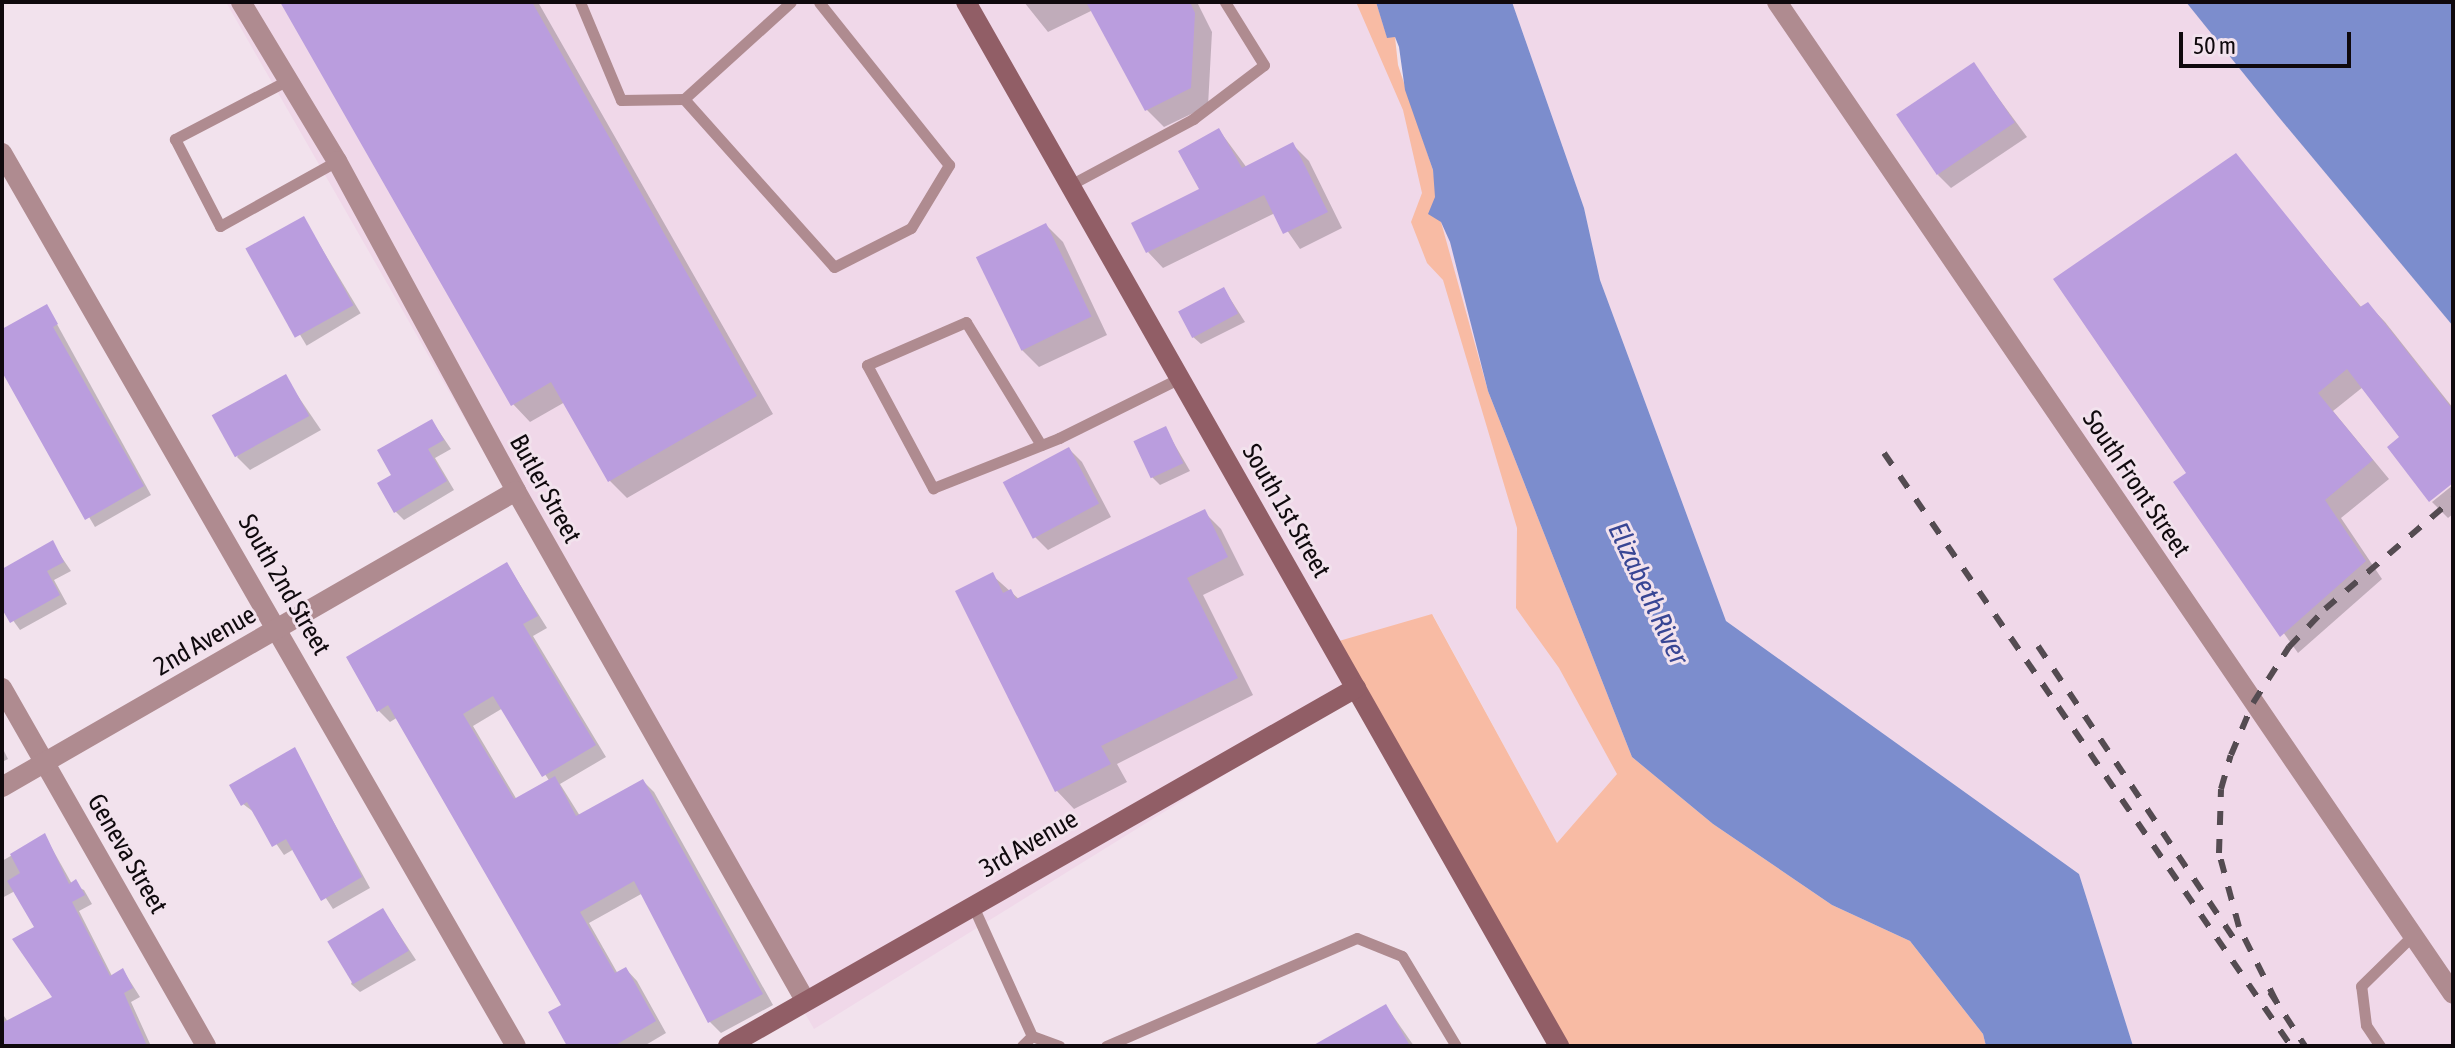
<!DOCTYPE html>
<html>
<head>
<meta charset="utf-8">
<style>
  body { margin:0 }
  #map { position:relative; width:2455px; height:1048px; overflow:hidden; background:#f2e2ed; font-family:"Asap Condensed",sans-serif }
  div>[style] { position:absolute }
  .built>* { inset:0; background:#f0d8e9 }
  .green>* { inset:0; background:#f8bba4 }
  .water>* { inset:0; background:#7c8dcd }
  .shadow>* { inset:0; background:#0003; transform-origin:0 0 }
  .building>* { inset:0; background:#ba9dde; transform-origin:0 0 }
  .lane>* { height:11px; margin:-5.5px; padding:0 5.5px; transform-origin:5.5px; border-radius:5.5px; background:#af8b90 }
  .street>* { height:20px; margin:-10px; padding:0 10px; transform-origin:10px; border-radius:10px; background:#af8b90 }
  .secondary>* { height:20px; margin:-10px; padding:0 10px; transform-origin:10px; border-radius:10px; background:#915e66 }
  .rail>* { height:6px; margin-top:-3px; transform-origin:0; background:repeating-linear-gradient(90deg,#544b51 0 14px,transparent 0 28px) }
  span { translate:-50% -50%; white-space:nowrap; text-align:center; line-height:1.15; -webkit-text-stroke:6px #f2e2ed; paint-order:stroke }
  .street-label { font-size:26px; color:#0f090d }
  .water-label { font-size:28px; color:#384694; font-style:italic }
  .frame { position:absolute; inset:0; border:4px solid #0f090d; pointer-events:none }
  .scale { position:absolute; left:2179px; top:32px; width:172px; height:36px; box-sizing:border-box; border:4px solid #0f090d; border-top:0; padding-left:10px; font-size:24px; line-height:28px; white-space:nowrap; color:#0f090d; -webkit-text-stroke:6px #f2e2ed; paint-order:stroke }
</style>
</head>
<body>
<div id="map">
  <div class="built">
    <i style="clip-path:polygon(226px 2px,1376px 2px,1632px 757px,1557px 843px,1433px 615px,1364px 688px,814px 1029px)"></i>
    <i style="clip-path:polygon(1512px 2px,2186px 2px,2453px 326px,2453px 1046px,2133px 1046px,2079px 874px,1726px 621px,1600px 280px,1584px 208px)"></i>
  </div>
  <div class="green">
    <i style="clip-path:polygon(1356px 2px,1376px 2px,1387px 37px,1395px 37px,1398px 65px,1433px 170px,1441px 222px,1488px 391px,1632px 757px,1713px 824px,1832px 905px,1910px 941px,1983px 1034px,1986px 1046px,1564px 1046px,1339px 641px,1432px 614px,1557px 843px,1617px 774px,1559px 668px,1516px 608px,1517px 528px,1443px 280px,1427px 263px,1411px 222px,1422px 193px,1403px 110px)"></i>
  </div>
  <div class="water">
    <i style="clip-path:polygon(1376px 2px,1512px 2px,1584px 208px,1600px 280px,1726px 621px,2079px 874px,2133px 1046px,1986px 1046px,1983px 1034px,1910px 941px,1832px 905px,1713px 824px,1632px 757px,1488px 391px,1450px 242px,1441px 222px,1428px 214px,1435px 197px,1433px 170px,1405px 90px,1399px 47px,1395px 37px,1387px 38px)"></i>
    <i style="clip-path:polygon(2186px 2px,2453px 2px,2453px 326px,2277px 115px)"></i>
  </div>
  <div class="shadow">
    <i style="clip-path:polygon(283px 2px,538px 2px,773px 414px,627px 498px,610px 481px,565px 402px,530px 422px,513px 404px)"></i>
    <i style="clip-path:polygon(1024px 2px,1197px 2px,1212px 32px,1208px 106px,1164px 127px,1147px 110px,1093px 10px,1048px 32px)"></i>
    <i style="clip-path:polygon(1974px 65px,2027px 137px,1951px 188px,1938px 175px)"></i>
    <i style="clip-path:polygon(1219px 130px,1247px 168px,1293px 145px,1309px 161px,1342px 228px,1300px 249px,1275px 213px,1163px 268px,1148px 252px,1202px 190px)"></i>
    <i style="clip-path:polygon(2235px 156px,2362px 308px,2368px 304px,2385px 322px,2453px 408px,2453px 480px,2402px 437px,2363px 387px,2333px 411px,2389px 479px,2341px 518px,2382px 579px,2298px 653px,2176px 482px,2189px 473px)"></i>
    <i style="left:304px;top:219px;width:110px;height:63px;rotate:59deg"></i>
    <i style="clip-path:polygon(1046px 225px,1063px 242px,1107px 335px,1039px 367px,1022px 350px)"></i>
    <i style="clip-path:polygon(1224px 289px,1245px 322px,1201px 344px,1192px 336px)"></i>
    <i style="clip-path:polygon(47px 306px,151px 495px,95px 527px,2px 371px,2px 331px)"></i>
    <i style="clip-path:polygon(285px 377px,321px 430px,250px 470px,237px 457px)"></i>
    <i style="clip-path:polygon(432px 421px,451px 449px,435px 458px,454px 490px,404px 520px,395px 511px)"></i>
    <i style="clip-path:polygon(1165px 428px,1190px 471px,1160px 485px,1152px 477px)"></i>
    <i style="clip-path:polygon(1069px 449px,1082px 462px,1111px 517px,1048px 550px,1035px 537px)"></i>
    <i style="clip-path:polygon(2453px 485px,2453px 514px,2448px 518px,2432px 502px)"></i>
    <i style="clip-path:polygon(1204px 512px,1221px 529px,1244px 575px,1203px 595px,1253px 695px,1117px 764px,1127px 782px,1074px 809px,1057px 791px,957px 592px,992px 575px,1020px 600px)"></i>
    <i style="clip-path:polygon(52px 543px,71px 571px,54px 580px,67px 604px,20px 630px,2px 605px,2px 571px)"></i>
    <i style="clip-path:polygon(evenodd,507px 564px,547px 628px,533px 636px,606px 757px,560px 784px,580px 816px,643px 781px,654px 792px,773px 1005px,721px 1033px,710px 1022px,643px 893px,589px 923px,618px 974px,626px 969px,637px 981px,666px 1033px,644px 1046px,569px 1046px,564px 1006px,398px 717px,390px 722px,378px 710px,507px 564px,503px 708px,550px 782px,517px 800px,473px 726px,503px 708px)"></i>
    <i style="clip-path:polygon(2px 747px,8px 759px,2px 762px)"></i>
    <i style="clip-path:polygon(294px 750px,370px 888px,333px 909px,294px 849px,284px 855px,255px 813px,243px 804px)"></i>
    <i style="clip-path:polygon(45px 836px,72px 884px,84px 890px,92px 904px,79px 911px,112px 976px,123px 970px,140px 997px,131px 1002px,151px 1046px,2px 1046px,2px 1013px,8px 1022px,55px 997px,37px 927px,15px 891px,2px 898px,2px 861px)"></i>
    <i style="clip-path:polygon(383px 910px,416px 960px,360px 992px,351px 984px)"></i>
    <i style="clip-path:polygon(1386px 1006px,1414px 1046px,1316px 1046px)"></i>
  </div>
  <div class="building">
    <i style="clip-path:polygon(280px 2px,532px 2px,757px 396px,608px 482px,551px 382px,511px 406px)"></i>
    <i style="clip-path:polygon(1086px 2px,1190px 2px,1195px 13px,1191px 88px,1145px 111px)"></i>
    <i style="left:1974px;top:62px;width:73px;height:94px;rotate:56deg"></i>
    <i style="clip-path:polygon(1219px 128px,1242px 168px,1293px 142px,1328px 212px,1283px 234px,1264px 195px,1146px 253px,1131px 223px,1199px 189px,1178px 151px)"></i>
    <i style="clip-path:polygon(2236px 153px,2360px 307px,2368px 302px,2453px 410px,2453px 483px,2429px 502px,2387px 447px,2399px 437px,2347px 369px,2318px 393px,2373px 460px,2325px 500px,2366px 561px,2280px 637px,2173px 482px,2186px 473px,2053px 279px)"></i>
    <i style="left:304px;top:216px;width:102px;height:67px;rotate:61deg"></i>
    <i style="left:1046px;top:223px;width:104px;height:78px;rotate:64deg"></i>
    <i style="left:1224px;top:287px;width:30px;height:52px;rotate:62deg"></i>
    <i style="clip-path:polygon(47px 304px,58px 324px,53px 327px,144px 486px,85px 520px,2px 372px,2px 329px)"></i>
    <i style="left:286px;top:374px;width:48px;height:85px;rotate:61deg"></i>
    <i style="clip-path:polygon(432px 419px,444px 440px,428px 449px,447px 481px,394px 513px,377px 483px,391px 475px,377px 450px)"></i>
    <i style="left:1166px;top:426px;width:41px;height:36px;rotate:65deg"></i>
    <i style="left:1069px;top:447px;width:64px;height:75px;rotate:62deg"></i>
    <i style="clip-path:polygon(1205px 509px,1228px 557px,1187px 578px,1238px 678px,1101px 746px,1111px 764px,1055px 792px,955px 591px,993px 572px,1003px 593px,1011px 589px,1016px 599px)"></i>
    <i style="clip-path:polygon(53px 540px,64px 562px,47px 571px,60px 595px,10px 623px,2px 609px,2px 569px)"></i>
    <i style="clip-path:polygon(507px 562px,538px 616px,523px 624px,596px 745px,542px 777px,493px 696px,463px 714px,514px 799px,555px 776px,576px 816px,643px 779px,763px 994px,708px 1023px,634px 881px,580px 912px,615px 973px,626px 967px,656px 1021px,614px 1046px,567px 1046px,548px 1012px,561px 1005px,388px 705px,377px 712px,346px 657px)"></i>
    <i style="clip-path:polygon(295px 747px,362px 877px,321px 901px,286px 839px,272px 847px,247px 802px,241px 806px,229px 785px)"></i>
    <i style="clip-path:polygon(45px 833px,69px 884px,76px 879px,85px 895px,72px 902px,110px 976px,123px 968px,133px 988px,124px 993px,147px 1046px,2px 1046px,2px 1023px,52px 997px,12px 939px,34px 927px,7px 881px,20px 873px,10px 854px)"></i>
    <i style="left:383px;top:908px;width:50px;height:65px;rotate:59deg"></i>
    <i style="clip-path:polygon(1386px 1004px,1410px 1046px,1312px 1046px)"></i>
  </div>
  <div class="lane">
    <i style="left:580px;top:2px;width:106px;rotate:67.3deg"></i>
    <i style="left:621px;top:100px;width:63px;rotate:-0.9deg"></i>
    <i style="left:684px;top:99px;width:225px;rotate:48.2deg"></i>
    <i style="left:834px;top:267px;width:86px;rotate:-26.9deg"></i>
    <i style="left:911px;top:228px;width:74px;rotate:-58.9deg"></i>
    <i style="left:949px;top:165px;width:208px;rotate:-128.6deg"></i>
    <i style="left:290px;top:79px;width:130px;rotate:152.4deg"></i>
    <i style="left:175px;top:139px;width:98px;rotate:62.7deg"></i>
    <i style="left:220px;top:226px;width:134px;rotate:-29.1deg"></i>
    <i style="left:684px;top:99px;width:144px;rotate:-42.2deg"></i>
    <i style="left:1070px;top:185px;width:140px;rotate:-28.2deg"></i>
    <i style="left:1193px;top:119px;width:89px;rotate:-37.3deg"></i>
    <i style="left:1264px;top:65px;width:74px;rotate:-121.8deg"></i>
    <i style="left:1041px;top:445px;width:144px;rotate:-121.4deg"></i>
    <i style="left:966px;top:322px;width:108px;rotate:156.5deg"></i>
    <i style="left:867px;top:365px;width:140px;rotate:61.8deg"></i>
    <i style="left:933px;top:488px;width:136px;rotate:-21.6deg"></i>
    <i style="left:1059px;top:438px;width:135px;rotate:-26.4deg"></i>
    <i style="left:973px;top:906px;width:143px;rotate:65.6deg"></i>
    <i style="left:1032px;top:1036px;width:29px;rotate:20deg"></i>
    <i style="left:1022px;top:1046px;width:14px;rotate:-45deg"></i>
    <i style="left:1106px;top:1046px;width:273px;rotate:-23.3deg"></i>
    <i style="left:1357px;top:938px;width:48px;rotate:21.8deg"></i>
    <i style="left:1402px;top:956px;width:105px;rotate:59deg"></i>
    <i style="left:2380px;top:1046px;width:25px;rotate:-124deg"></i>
    <i style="left:2366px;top:1025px;width:39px;rotate:-97deg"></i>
    <i style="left:2361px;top:986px;width:73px;rotate:-44.4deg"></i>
  </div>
  <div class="street">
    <i style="left:241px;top:2px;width:186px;rotate:58.9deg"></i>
    <i style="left:337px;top:161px;width:375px;rotate:61.5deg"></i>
    <i style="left:516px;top:491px;width:585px;rotate:60.41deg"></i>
    <i style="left:1777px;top:2px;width:1200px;rotate:55.73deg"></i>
    <i style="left:2px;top:153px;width:1030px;rotate:60.08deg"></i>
    <i style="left:2px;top:688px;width:412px;rotate:60.3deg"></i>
    <i style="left:2px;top:787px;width:593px;rotate:-29.94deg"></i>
  </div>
  <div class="secondary">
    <i style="left:966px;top:2px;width:1201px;rotate:60.4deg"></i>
    <i style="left:728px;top:1046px;width:723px;rotate:-29.69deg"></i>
  </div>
  <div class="rail">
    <i style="left:1884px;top:453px;width:719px;rotate:55.54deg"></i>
    <i style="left:2038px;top:646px;width:361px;rotate:56.2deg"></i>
    <i style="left:2270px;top:992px;width:64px;rotate:57.1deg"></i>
    <i style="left:2276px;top:1001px;width:83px;rotate:-116.6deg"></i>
    <i style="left:2239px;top:927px;width:77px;rotate:-105.1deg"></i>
    <i style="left:2219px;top:853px;width:64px;rotate:-88.2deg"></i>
    <i style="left:2221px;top:789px;width:35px;rotate:-74deg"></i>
    <i style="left:2231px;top:755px;width:56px;rotate:-67.1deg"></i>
    <i style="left:2253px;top:703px;width:67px;rotate:-57.3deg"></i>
    <i style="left:2289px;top:647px;width:52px;rotate:-46.5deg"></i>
    <i style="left:2325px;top:609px;width:169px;rotate:-40.7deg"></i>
  </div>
  <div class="street-label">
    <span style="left:2136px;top:484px;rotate:56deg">South Front Street</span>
    <span style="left:545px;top:489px;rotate:61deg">Butler Street</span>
    <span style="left:1286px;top:511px;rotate:60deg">South 1st Street</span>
    <span style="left:284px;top:585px;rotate:60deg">South 2nd Street</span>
    <span style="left:205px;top:641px;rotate:-30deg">2nd Avenue</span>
    <span style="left:1029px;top:844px;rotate:-30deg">3rd Avenue</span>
    <span style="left:127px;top:854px;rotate:60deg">Geneva Street</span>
  </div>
  <div class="water-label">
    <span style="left:1649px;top:593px;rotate:65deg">Elizabeth River</span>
  </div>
  <div class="frame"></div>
  <div class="scale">50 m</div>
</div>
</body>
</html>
